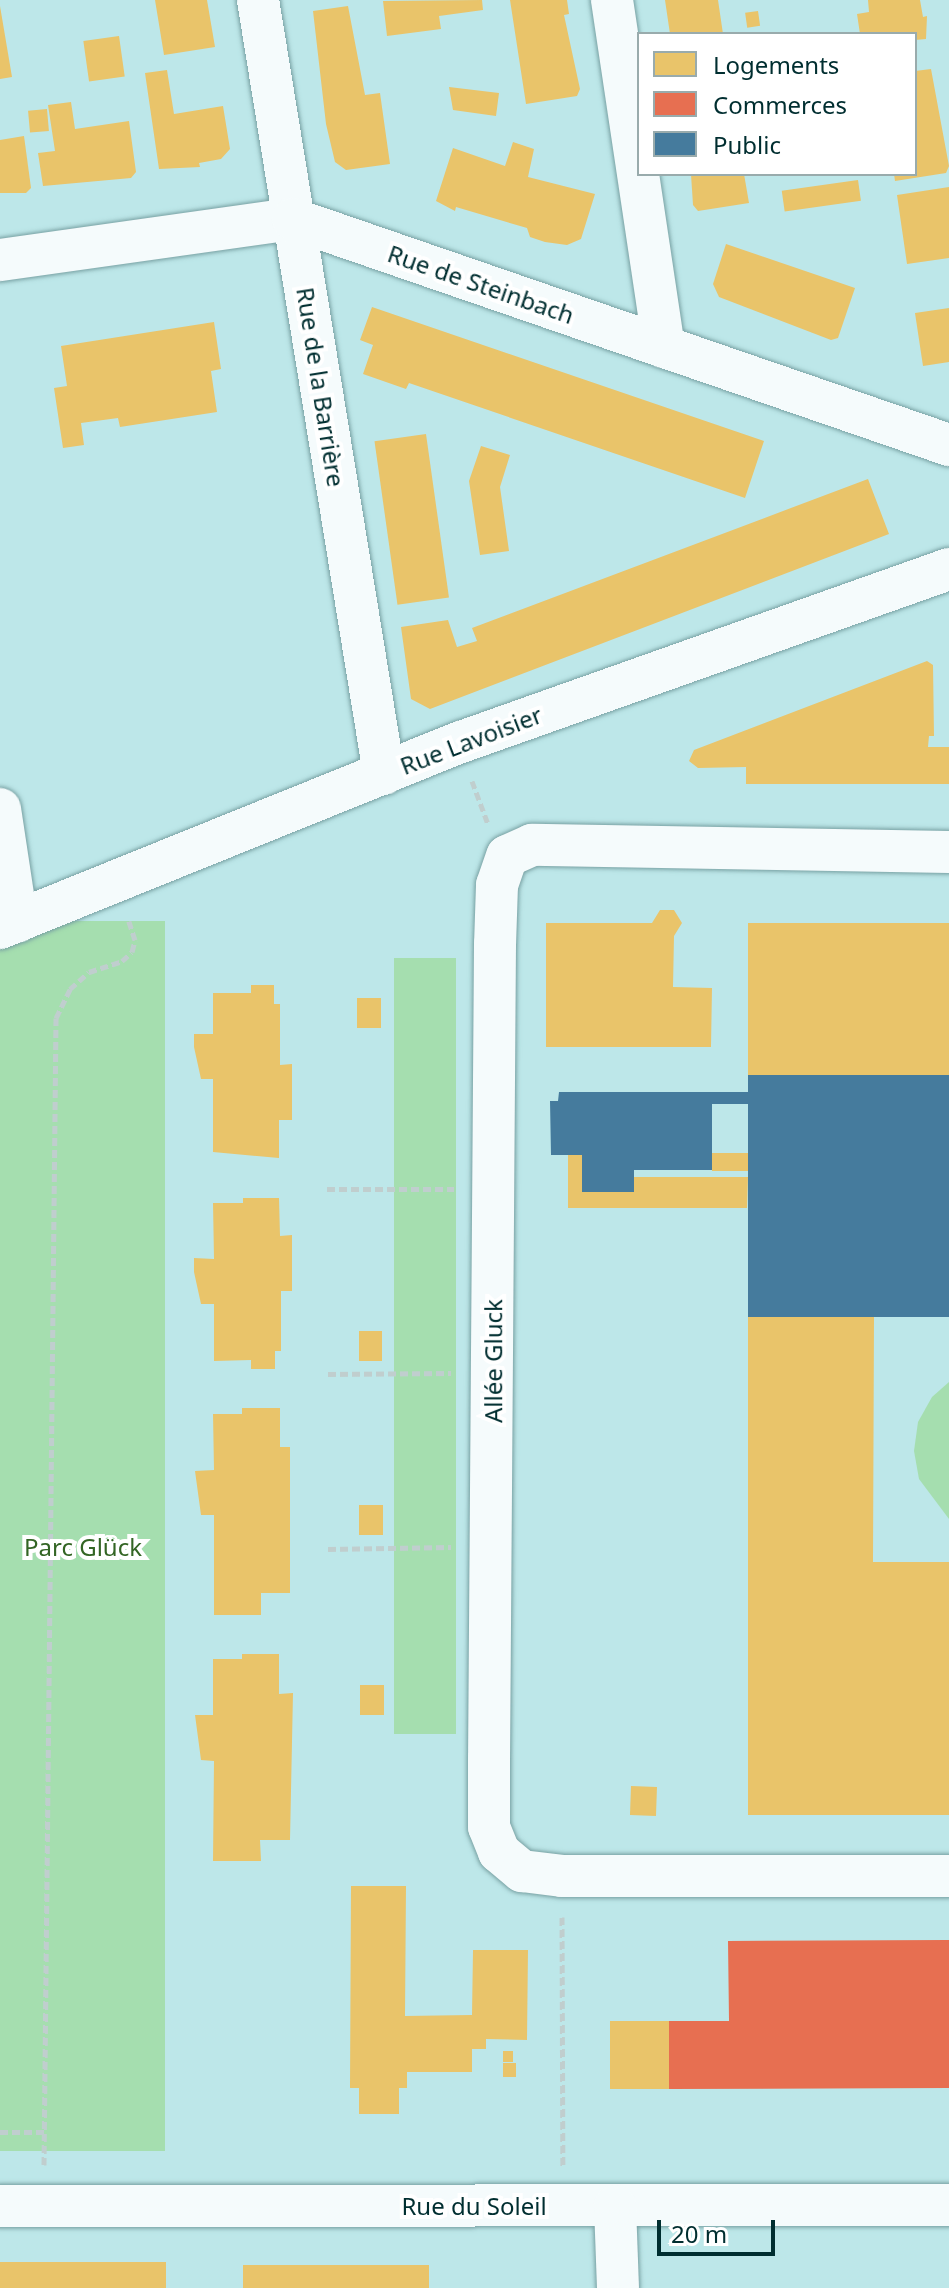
<!DOCTYPE html>
<html>
<head>
<meta charset="utf-8">
<style>
  body { margin:0 }
  #map { position:relative; width:949px; height:2288px; overflow:hidden; background:#bde7e9; font-family:"Noto Sans",sans-serif }
  div>[style] { position:absolute }
  .green>* { inset:0; background:#a5deaf; transform-origin:0 0 }
  .homes>* { inset:0; background:#e9c46a; transform-origin:0 0 }
  .shops>* { inset:0; background:#e76f51 }
  .public>* { inset:0; background:#457b9d }
  .path>* { height:5px; margin-top:-2.5px; transform-origin:0; background:repeating-linear-gradient(90deg,#c0cece 0 8px,transparent 0 12px) }
  .roads { filter:drop-shadow(0 0 2px #78a1a3) drop-shadow(0 0 2px #78a1a3) }
  .minor>* { height:42px; margin:-21px; padding:0 21px; transform-origin:21px; border-radius:21px; background:#f5fbfc }
  span { translate:-50% -50%; white-space:nowrap; text-align:center; line-height:1.15; -webkit-text-stroke:8px #fff; paint-order:stroke }
  .street-label { font-size:24px; color:#002e30 }
  .park-label { font-size:24px; color:#336524 }
  .legend { position:absolute; left:637px; top:32px; width:280px; height:144px; box-sizing:border-box; background:#fff; border:2px solid #99abac; margin:0; padding:10px 14px; list-style:none; font-size:24px; color:#002e30 }
  .legend li { display:flex; align-items:center; gap:16px; height:40px }
  .legend b { width:40px; border:2px solid #99abac }
  .scale { position:absolute; left:657px; top:2220px; width:118px; height:36px; box-sizing:border-box; border:4px solid #002e30; border-top:0; padding-left:10px; font-size:24px; line-height:28px; white-space:nowrap; color:#002e30; -webkit-text-stroke:6px #fff; paint-order:stroke }
</style>
</head>
<body>
<div id="map">
  <div class="green">
    <i style="left:165px;top:921px;width:1230px;height:176px;rotate:90deg"></i>
    <i style="left:394px;top:958px;width:62px;height:776px"></i>
    <i style="clip-path:polygon(949px 1382px,949px 1519px,919px 1479px,914px 1451px,918px 1422px,932px 1397px)"></i>
  </div>
  <div class="homes">
    <i style="clip-path:polygon(155px 0,207px 0,215px 47px,164px 55px)"></i>
    <i style="clip-path:polygon(482px 0,483px 10px,439px 16px,441px 29px,387px 36px,383px 1px)"></i>
    <i style="clip-path:polygon(510px 0,567px 0,569px 14px,564px 15px,580px 89px,577px 96px,526px 104px)"></i>
    <i style="clip-path:polygon(665px 0,718px 0,723px 34px,670px 34px)"></i>
    <i style="clip-path:polygon(868px 0,920px 0,923px 17px,927px 16px,926px 39px,915px 40px,915px 34px,860px 34px,857px 14px,869px 12px)"></i>
    <i style="clip-path:polygon(0 6px,12px 77px,0 79px)"></i>
    <i style="clip-path:polygon(348px 6px,365px 95px,380px 93px,390px 164px,346px 170px,335px 162px,326px 124px,313px 11px)"></i>
    <i style="left:758px;top:11px;width:15px;height:13px;rotate:82deg"></i>
    <i style="left:119px;top:36px;width:41px;height:36px;rotate:82deg"></i>
    <i style="clip-path:polygon(931px 69px,949px 166px,946px 173px,895px 181px,894px 174px,915px 174px,915px 71px)"></i>
    <i style="clip-path:polygon(167px 70px,174px 114px,223px 106px,230px 149px,221px 159px,199px 163px,200px 167px,159px 169px,145px 73px)"></i>
    <i style="clip-path:polygon(449px 87px,499px 93px,496px 116px,453px 110px)"></i>
    <i style="clip-path:polygon(71px 102px,75px 129px,129px 121px,136px 172px,131px 178px,43px 186px,38px 153px,55px 151px,48px 105px)"></i>
    <i style="left:47px;top:109px;width:22px;height:19px;rotate:85deg"></i>
    <i style="clip-path:polygon(24px 136px,31px 188px,26px 193px,0 193px,0 140px)"></i>
    <i style="clip-path:polygon(513px 142px,534px 149px,528px 177px,595px 194px,581px 239px,567px 245px,545px 242px,530px 237px,527px 228px,456px 207px,455px 211px,436px 201px,453px 148px,505px 166px)"></i>
    <i style="clip-path:polygon(691px 174px,744px 174px,749px 203px,698px 211px,693px 205px)"></i>
    <i style="left:858px;top:180px;width:21px;height:77px;rotate:82deg"></i>
    <i style="clip-path:polygon(949px 187px,949px 258px,907px 264px,897px 195px)"></i>
    <i style="clip-path:polygon(726px 244px,855px 288px,838px 338px,831px 340px,719px 297px,713px 284px)"></i>
    <i style="clip-path:polygon(372px 307px,764px 441px,745px 498px,409px 383px,406px 389px,363px 374px,373px 345px,360px 340px)"></i>
    <i style="clip-path:polygon(949px 308px,949px 362px,923px 366px,915px 313px)"></i>
    <i style="clip-path:polygon(214px 322px,221px 369px,211px 371px,217px 412px,120px 427px,118px 418px,81px 423px,84px 445px,63px 448px,54px 388px,67px 386px,61px 346px)"></i>
    <i style="left:426px;top:434px;width:165px;height:52px;rotate:82deg"></i>
    <i style="clip-path:polygon(481px 446px,510px 455px,500px 487px,509px 551px,480px 555px,469px 481px)"></i>
    <i style="clip-path:polygon(868px 479px,889px 534px,430px 709px,411px 699px,401px 627px,448px 620px,457px 647px,477px 641px,472px 628px)"></i>
    <i style="clip-path:polygon(927px 661px,933px 665px,934px 736px,929px 736px,928px 747px,949px 747px,949px 784px,746px 784px,746px 767px,698px 768px,689px 761px,694px 750px)"></i>
    <i style="clip-path:polygon(660px 910px,674px 910px,682px 923px,674px 936px,673px 987px,712px 988px,711px 1047px,546px 1047px,546px 923px,652px 923px)"></i>
    <i style="left:748px;top:923px;width:201px;height:152px"></i>
    <i style="clip-path:polygon(251px 985px,274px 985px,274px 1004px,280px 1004px,280px 1065px,292px 1064px,292px 1120px,279px 1120px,279px 1158px,213px 1152px,213px 1079px,201px 1079px,194px 1047px,194px 1034px,213px 1034px,213px 993px,251px 993px)"></i>
    <i style="left:357px;top:998px;width:24px;height:30px"></i>
    <i style="left:748px;top:1153px;width:18px;height:36px;rotate:90deg"></i>
    <i style="clip-path:polygon(568px 1155px,582px 1155px,582px 1192px,634px 1192px,634px 1177px,748px 1177px,747px 1208px,568px 1208px)"></i>
    <i style="clip-path:polygon(243px 1198px,279px 1198px,280px 1236px,292px 1235px,292px 1291px,281px 1291px,281px 1351px,275px 1351px,275px 1369px,251px 1369px,251px 1360px,214px 1361px,214px 1304px,201px 1304px,194px 1272px,194px 1258px,214px 1259px,213px 1203px,243px 1203px)"></i>
    <i style="clip-path:polygon(748px 1317px,874px 1317px,873px 1562px,949px 1562px,949px 1815px,748px 1815px)"></i>
    <i style="left:359px;top:1331px;width:23px;height:30px"></i>
    <i style="clip-path:polygon(242px 1408px,280px 1408px,280px 1447px,290px 1447px,290px 1593px,261px 1593px,261px 1615px,214px 1615px,214px 1515px,201px 1515px,195px 1471px,214px 1470px,213px 1414px,242px 1414px)"></i>
    <i style="left:383px;top:1505px;width:30px;height:24px;rotate:90deg"></i>
    <i style="clip-path:polygon(242px 1654px,279px 1654px,279px 1694px,293px 1693px,290px 1840px,260px 1840px,261px 1861px,213px 1861px,214px 1761px,201px 1760px,195px 1715px,213px 1715px,213px 1659px,242px 1659px)"></i>
    <i style="left:384px;top:1685px;width:30px;height:24px;rotate:90deg"></i>
    <i style="left:631px;top:1786px;width:26px;height:29px;rotate:2deg"></i>
    <i style="clip-path:polygon(351px 1886px,406px 1886px,405px 2016px,472px 2015px,473px 1950px,528px 1950px,527px 2040px,486px 2039px,486px 2049px,472px 2049px,472px 2072px,407px 2072px,407px 2088px,399px 2088px,399px 2114px,359px 2114px,359px 2088px,350px 2088px)"></i>
    <i style="left:669px;top:2021px;width:68px;height:59px;rotate:90deg"></i>
    <i style="left:503px;top:2051px;width:10px;height:11px"></i>
    <i style="left:503px;top:2063px;width:13px;height:14px"></i>
    <i style="left:0;top:2262px;width:166px;height:26px"></i>
    <i style="left:243px;top:2265px;width:186px;height:23px"></i>
  </div>
  <div class="shops">
    <i style="clip-path:polygon(949px 1940px,949px 2088px,669px 2089px,669px 2021px,729px 2021px,728px 1941px)"></i>
  </div>
  <div class="public">
    <i style="clip-path:polygon(748px 1075px,949px 1075px,949px 1317px,748px 1317px,748px 1104px,712px 1104px,712px 1170px,634px 1170px,634px 1192px,582px 1192px,582px 1155px,551px 1155px,550px 1101px,558px 1101px,559px 1092px,748px 1092px)"></i>
  </div>
  <div class="path">
    <i style="left:472px;top:781px;width:46px;rotate:69.6deg"></i>
    <i style="left:327px;top:1189px;width:127px"></i>
    <i style="left:328px;top:1374px;width:123px;rotate:-0.5deg"></i>
    <i style="left:328px;top:1549px;width:123px;rotate:-0.9deg"></i>
    <i style="left:562px;top:1917px;width:250px;rotate:89.8deg"></i>
    <i style="left:0;top:2132px;width:45px"></i>
    <i style="left:44px;top:2165px;width:1147px;rotate:-89.4deg"></i>
    <i style="left:56px;top:1018px;width:32px;rotate:-64deg"></i>
    <i style="left:70px;top:989px;width:25px;rotate:-42deg"></i>
    <i style="left:89px;top:972px;width:35px;rotate:-18deg"></i>
    <i style="left:122px;top:961px;width:13px;rotate:-42deg"></i>
    <i style="left:132px;top:952px;width:12px;rotate:-76deg"></i>
    <i style="left:135px;top:940px;width:20px;rotate:-108deg"></i>
  </div>
  <div class="roads">
    <div class="minor">
      <i style="left:258px;top:0;width:784px;rotate:80.75deg"></i>
      <i style="left:612px;top:0;width:351px;rotate:81.5deg"></i>
      <i style="left:0;top:260px;width:296px;rotate:-8deg"></i>
      <i style="left:293px;top:219px;width:694px;rotate:19.01deg"></i>
      <i style="left:0;top:809px;width:114px;rotate:81.4deg"></i>
      <i style="left:949px;top:852px;width:417px;rotate:-179deg"></i>
      <i style="left:532px;top:845px;width:27px;rotate:156deg"></i>
      <i style="left:507px;top:856px;width:31px;rotate:109deg"></i>
      <i style="left:497px;top:885px;width:59px;rotate:91.9deg"></i>
      <i style="left:495px;top:944px;width:815px;rotate:90.42deg"></i>
      <i style="left:489px;top:1759px;width:68px;rotate:90deg"></i>
      <i style="left:489px;top:1827px;width:27px;rotate:68deg"></i>
      <i style="left:499px;top:1852px;width:30px;rotate:40deg"></i>
      <i style="left:522px;top:1871px;width:40px;rotate:7.1deg"></i>
      <i style="left:562px;top:1876px;width:387px"></i>
      <i style="left:0;top:928px;width:497px;rotate:-22deg"></i>
      <i style="left:461px;top:742px;width:518px;rotate:-19.52deg"></i>
      <i style="left:0;top:2206px;width:949px;rotate:-0.06deg"></i>
      <i style="left:615px;top:2206px;width:82px;rotate:87.9deg"></i>
    </div>
  </div>
  <div class="street-label">
    <span style="left:481px;top:284px;rotate:19deg">Rue de Steinbach</span>
    <span style="left:321px;top:387px;rotate:81deg">Rue de la Barrière</span>
    <span style="left:471px;top:740px;rotate:-21deg">Rue Lavoisier</span>
    <span style="left:493px;top:1361px;rotate:-90deg">Allée Gluck</span>
    <span style="left:474px;top:2206px">Rue du Soleil</span>
  </div>
  <div class="park-label">
    <span style="left:83px;top:1547px">Parc Glück</span>
  </div>
  <ul class="legend">
  <li><b style="height:22px;background:#e9c46a"></b>Logements</li>
  <li><b style="height:22px;background:#e76f51"></b>Commerces</li>
  <li><b style="height:22px;background:#457b9d"></b>Public</li>
  </ul>
  <div class="scale">20 m</div>
</div>
</body>
</html>
